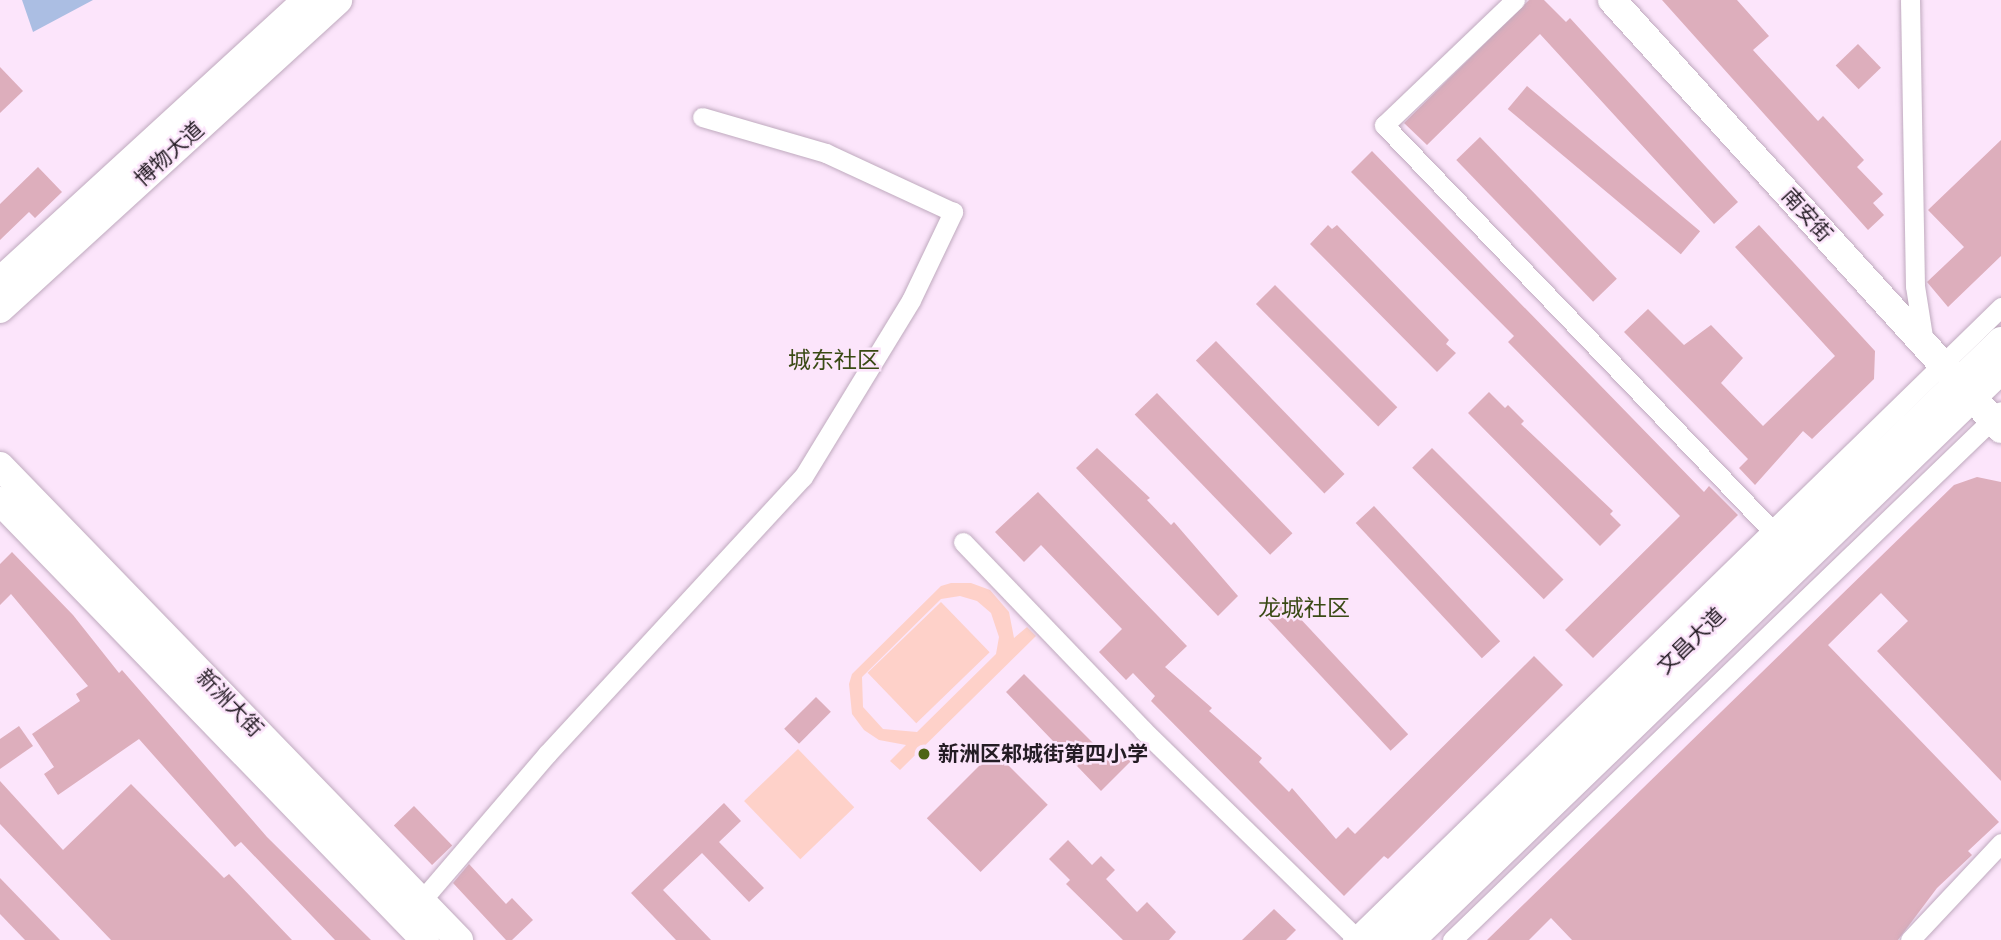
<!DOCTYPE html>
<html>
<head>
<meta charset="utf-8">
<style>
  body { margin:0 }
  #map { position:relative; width:2001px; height:940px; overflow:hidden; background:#fce5fb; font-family:"Roboto Serif","Noto Sans SC",serif }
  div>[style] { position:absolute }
  .green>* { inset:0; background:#fed1c9; transform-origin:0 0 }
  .water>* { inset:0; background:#abbee3 }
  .building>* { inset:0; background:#ddaebc; transform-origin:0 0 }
  .roads { filter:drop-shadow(0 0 2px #bfaabe) drop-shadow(0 0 2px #bfaabe) }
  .street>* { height:19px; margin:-9.5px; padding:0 9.5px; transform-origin:9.5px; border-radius:9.5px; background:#fff }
  .secondary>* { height:28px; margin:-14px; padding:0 14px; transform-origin:14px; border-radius:14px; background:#fff }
  .dots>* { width:19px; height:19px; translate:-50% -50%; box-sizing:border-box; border:4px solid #fce5fb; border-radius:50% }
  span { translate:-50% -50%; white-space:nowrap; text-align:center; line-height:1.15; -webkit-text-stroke:5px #fce5fb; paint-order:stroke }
  .street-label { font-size:21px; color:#241c24 }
  .poi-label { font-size:21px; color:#241c24; font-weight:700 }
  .left { translate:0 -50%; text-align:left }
  .neighbourhood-label { font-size:23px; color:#3a4a15 }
</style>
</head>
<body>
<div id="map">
  <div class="green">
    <i style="clip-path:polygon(evenodd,951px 583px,971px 583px,990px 590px,1009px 612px,1014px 638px,1027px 627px,1036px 636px,900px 770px,890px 761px,906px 745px,879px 740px,864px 730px,852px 714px,849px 684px,852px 674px,941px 586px,951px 583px,960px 596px,977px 601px,991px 613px,999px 637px,996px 654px,917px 732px,883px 729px,863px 707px,862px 677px,941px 599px,960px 596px)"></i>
    <i style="left:941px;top:602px;width:70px;height:102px;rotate:46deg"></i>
    <i style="left:798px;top:749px;width:81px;height:75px;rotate:46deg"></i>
  </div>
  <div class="water">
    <i style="clip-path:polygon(22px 0,93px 0,33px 32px)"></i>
  </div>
  <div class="building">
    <i style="clip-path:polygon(1529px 0,1544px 0,1566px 22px,1570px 18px,1738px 202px,1714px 224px,1540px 34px,1427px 145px,1404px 123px)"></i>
    <i style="clip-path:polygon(1662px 0,1737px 0,1769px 36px,1753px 50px,1818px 121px,1823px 116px,1864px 160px,1857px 167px,1883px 194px,1873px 203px,1884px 215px,1868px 230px)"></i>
    <i style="left:1858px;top:44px;width:33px;height:31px;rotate:46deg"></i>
    <i style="clip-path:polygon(0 67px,23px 91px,0 113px)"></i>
    <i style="left:1527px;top:86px;width:226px;height:30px;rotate:40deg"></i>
    <i style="left:1480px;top:137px;width:197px;height:33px;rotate:46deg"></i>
    <i style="clip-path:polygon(2001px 140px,2001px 256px,1948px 307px,1927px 282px,1964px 247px,1928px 210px)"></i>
    <i style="clip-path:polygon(1372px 151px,1704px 492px,1709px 486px,1738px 515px,1593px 658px,1565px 630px,1680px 516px,1508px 342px,1514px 336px,1351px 172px)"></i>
    <i style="clip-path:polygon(38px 167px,62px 192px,35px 218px,29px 212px,0 240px,0 204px)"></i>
    <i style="clip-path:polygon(1328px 225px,1332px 229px,1337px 225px,1449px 340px,1446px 344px,1456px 353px,1437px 372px,1310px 244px)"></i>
    <i style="clip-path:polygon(1759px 225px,1875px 351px,1874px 379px,1812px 439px,1803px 431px,1755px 485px,1739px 468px,1748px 459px,1624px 332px,1648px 309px,1684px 345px,1711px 325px,1743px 358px,1721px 383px,1763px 426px,1835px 356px,1735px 247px)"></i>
    <i style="left:1275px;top:285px;width:173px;height:27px;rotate:45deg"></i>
    <i style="left:1216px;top:341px;width:185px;height:28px;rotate:46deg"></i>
    <i style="clip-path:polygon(1489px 392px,1505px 408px,1508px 405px,1524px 421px,1521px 424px,1613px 511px,1610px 514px,1621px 525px,1600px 546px,1468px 413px)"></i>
    <i style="left:1157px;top:393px;width:195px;height:31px;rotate:46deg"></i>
    <i style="clip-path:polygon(1097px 448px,1150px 498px,1147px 500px,1171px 525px,1174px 522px,1238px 596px,1218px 616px,1076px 468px)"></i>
    <i style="left:1432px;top:448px;width:186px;height:28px;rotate:45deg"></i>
    <i style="clip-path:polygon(1977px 477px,2001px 482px,2001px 781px,1877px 651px,1908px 621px,1881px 593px,1828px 645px,1999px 822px,1968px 851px,1972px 855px,1937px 888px,1898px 940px,1572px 940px,1551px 918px,1529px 940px,1487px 940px,1954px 485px)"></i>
    <i style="clip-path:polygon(1038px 492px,1187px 646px,1165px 667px,1212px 708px,1209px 711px,1262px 758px,1259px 762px,1289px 792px,1292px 788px,1336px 839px,1348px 827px,1355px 834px,1534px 656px,1563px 685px,1388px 859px,1384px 856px,1344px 896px,1151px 701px,1155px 696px,1133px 673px,1126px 680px,1099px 652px,1122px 629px,1041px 545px,1024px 562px,995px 532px)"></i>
    <i style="left:1374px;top:506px;width:185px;height:25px;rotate:47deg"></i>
    <i style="clip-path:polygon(12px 552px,73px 615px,119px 673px,122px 670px,267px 837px,371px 940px,335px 940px,241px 842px,235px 847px,139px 739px,58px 795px,44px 774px,54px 767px,32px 734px,80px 701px,76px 694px,88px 686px,11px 594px,0 605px,0 564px)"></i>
    <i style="left:1282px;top:599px;width:185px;height:24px;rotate:47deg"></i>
    <i style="clip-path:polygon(1024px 674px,1106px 756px,1116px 746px,1131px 761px,1101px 791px,1006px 692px)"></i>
    <i style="left:816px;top:697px;width:21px;height:45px;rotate:45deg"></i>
    <i style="clip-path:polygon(19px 726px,33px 746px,0 769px,0 739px)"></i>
    <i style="left:994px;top:751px;width:76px;height:95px;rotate:45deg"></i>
    <i style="clip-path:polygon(0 781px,63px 850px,131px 784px,224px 878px,229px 874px,292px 940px,111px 940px,0 824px)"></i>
    <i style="clip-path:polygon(724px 803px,741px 821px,719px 842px,764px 888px,749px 902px,702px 853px,663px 890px,711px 940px,676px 940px,631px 893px)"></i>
    <i style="left:414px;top:806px;width:55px;height:28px;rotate:46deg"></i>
    <i style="clip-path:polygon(1068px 840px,1092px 865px,1101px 856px,1115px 870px,1106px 879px,1137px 912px,1147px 902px,1176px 932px,1169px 940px,1123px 940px,1066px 884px,1070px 880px,1049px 859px)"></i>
    <i style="clip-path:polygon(469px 864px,506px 904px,512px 898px,533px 920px,512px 940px,506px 940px,453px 883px)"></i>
    <i style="clip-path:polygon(0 878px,60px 940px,25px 940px,0 914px)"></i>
    <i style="clip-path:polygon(1274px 909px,1296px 930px,1286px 940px,1242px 940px)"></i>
  </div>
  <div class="roads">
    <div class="street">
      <i style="left:1515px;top:0;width:181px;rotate:136.3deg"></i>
      <i style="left:1384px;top:125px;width:573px;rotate:46.27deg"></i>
      <i style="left:1910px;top:0;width:286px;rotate:89deg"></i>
      <i style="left:1915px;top:286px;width:58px;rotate:81deg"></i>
      <i style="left:963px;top:542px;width:260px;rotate:46.2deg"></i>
      <i style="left:1143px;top:730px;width:301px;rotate:44.3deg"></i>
      <i style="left:421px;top:901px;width:194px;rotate:-49.4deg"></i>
      <i style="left:547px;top:754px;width:377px;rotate:-47.3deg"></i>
      <i style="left:803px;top:477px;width:207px;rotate:-58.6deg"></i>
      <i style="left:911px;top:300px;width:98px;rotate:-64.5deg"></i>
      <i style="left:953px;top:212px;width:140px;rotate:-155.1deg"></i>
      <i style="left:826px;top:153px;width:129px;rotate:-163.8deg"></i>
      <i style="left:1352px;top:940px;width:907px;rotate:-44.28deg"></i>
      <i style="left:1452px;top:940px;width:762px;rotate:-43.94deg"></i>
      <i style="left:1910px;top:940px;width:133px;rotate:-46.8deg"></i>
    </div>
    <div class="secondary">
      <i style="left:1612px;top:0;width:579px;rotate:47.8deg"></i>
      <i style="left:0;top:281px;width:416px;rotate:-42.5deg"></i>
      <i style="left:0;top:309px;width:458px;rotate:-42.4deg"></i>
      <i style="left:0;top:466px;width:660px;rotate:45.92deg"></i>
      <i style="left:0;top:501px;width:611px;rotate:45.93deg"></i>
      <i style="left:1381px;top:940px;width:862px;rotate:-44.01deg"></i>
      <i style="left:1411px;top:940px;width:820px;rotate:-44.01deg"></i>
    </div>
  </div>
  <div class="dots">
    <i style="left:924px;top:754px;background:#4e6514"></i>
  </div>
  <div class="street-label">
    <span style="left:169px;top:154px;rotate:-42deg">博物大道</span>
    <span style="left:1807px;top:215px;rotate:48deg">南安街</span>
    <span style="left:1691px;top:641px;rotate:-44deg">文昌大道</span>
    <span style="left:230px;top:703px;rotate:46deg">新洲大街</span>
  </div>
  <div class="poi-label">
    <span class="left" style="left:938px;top:754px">新洲区邾城街第四小学</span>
  </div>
  <div class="neighbourhood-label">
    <span style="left:834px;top:361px">城东社区</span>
    <span style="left:1304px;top:609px">龙城社区</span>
  </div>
</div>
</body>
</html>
